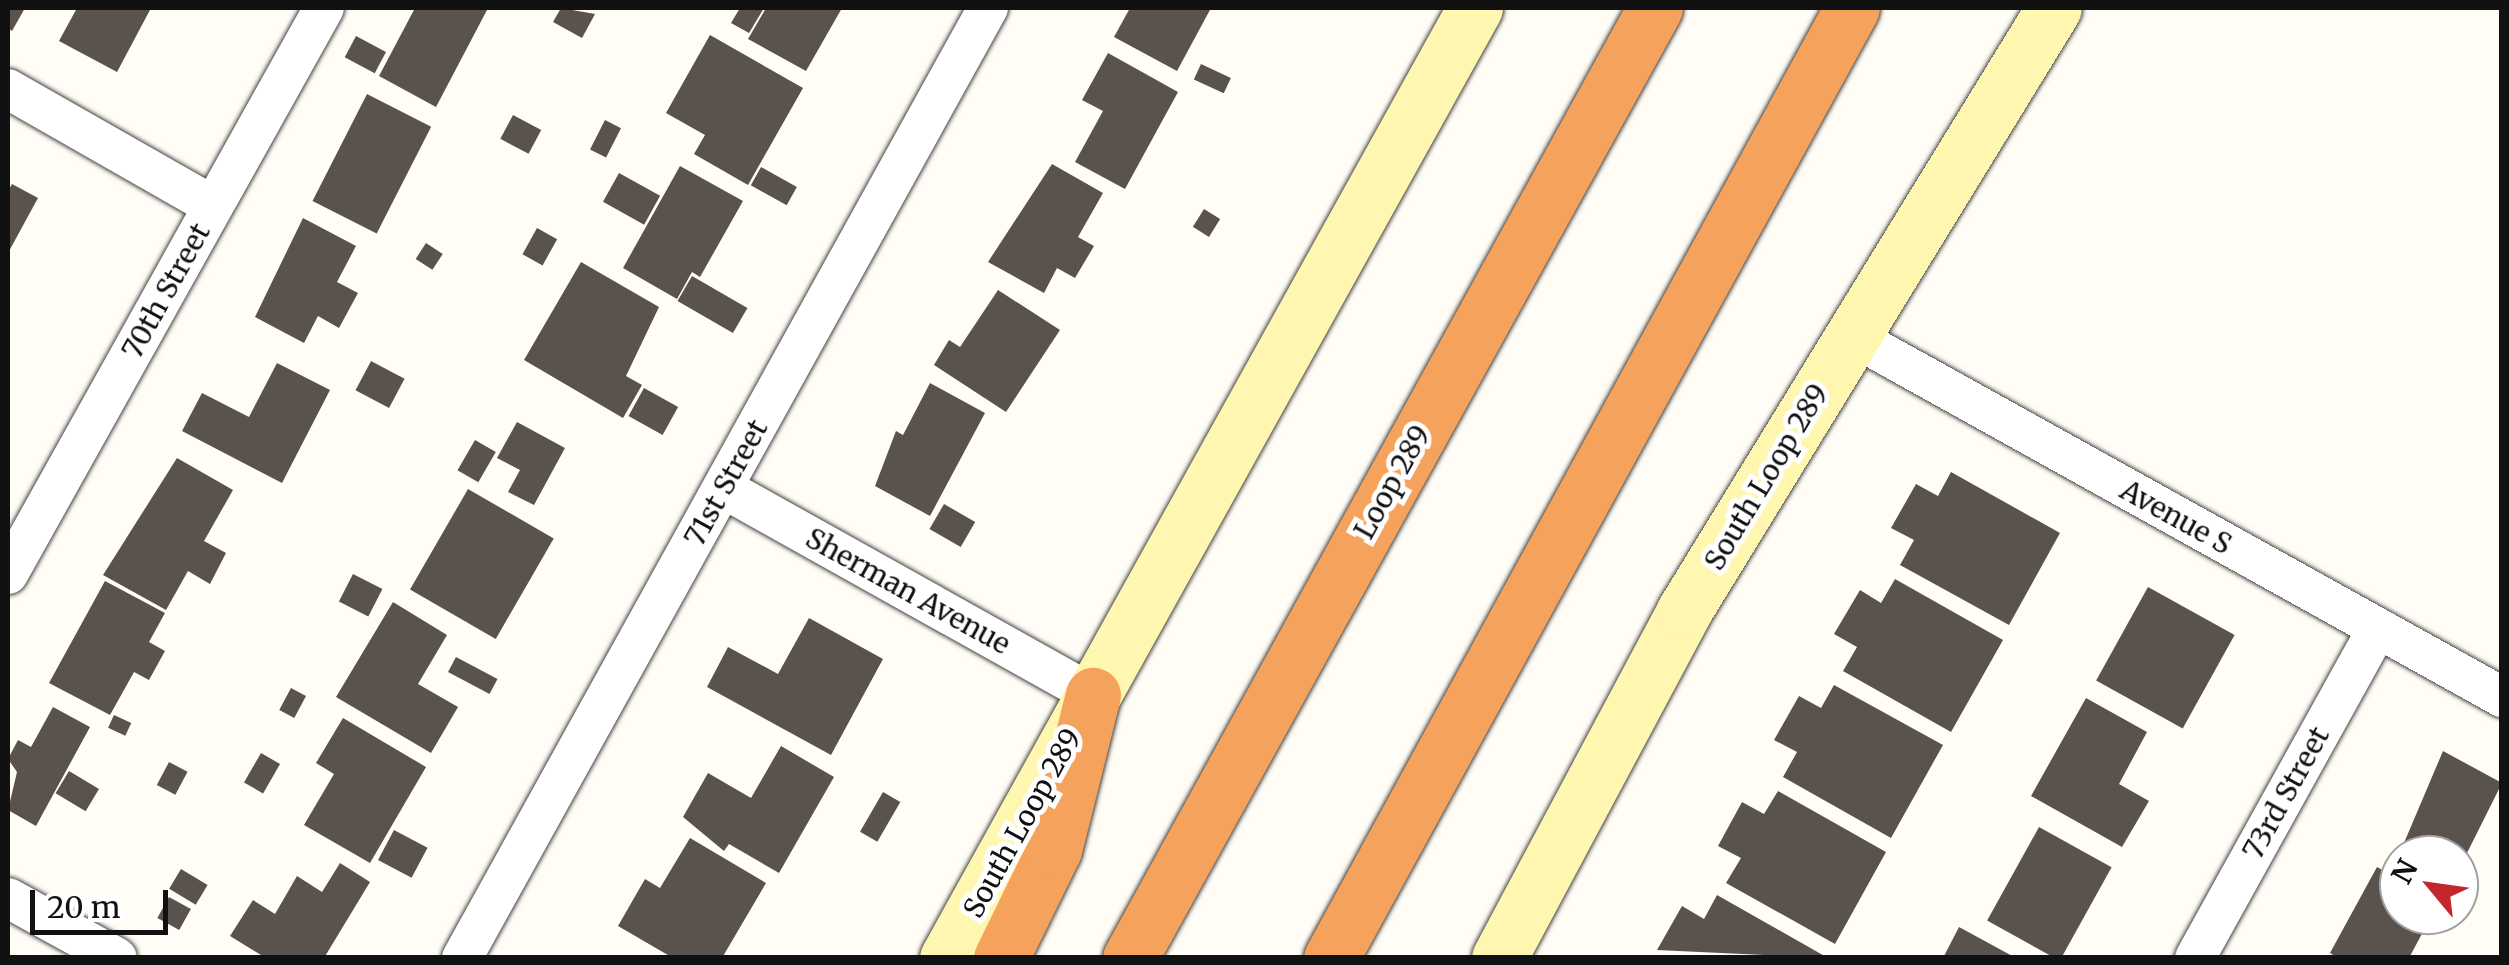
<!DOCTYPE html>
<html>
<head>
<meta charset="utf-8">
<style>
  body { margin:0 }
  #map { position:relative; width:2509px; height:965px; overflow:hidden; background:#fffdf5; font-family:Merriweather,serif }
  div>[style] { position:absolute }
  .building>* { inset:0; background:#5a524d; transform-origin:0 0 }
  .roads { filter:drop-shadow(0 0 2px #444) drop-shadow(0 0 2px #444) }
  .minor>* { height:40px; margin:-20px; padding:0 20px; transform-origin:20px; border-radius:20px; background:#fff }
  .secondary>* { height:55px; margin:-27.5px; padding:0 27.5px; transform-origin:27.5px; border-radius:27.5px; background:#fff6b0 }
  .motorway>* { height:55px; margin:-27.5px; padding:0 27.5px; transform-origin:27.5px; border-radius:27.5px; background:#f5a25d }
  span { translate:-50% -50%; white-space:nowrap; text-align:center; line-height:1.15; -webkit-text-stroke:10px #fff; paint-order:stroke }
  .street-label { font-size:28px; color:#111 }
  .frame { position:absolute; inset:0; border:10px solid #111; pointer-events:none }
  .north { position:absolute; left:2379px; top:835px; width:100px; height:100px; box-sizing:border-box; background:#fff; border:2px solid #a0a0a0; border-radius:50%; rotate:299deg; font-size:28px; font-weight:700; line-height:40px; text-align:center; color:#111 }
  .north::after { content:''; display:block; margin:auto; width:35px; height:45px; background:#c4262e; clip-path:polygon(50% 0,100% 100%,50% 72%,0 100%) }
  .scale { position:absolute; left:30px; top:890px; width:138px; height:45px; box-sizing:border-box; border:5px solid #111; border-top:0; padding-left:12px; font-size:30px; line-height:35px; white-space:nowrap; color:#111; -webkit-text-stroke:8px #fff; paint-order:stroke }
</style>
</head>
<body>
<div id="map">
  <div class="building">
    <i style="clip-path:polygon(8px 8px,25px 8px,12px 31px,8px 28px)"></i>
    <i style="clip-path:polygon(77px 8px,151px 8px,117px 72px,59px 41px)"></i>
    <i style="clip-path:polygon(415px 8px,487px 10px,436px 107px,379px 76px)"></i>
    <i style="clip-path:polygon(561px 8px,595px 14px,582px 38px,553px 22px)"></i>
    <i style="clip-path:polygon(740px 8px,764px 8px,749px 33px,731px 23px)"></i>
    <i style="clip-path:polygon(766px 8px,842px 8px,806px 71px,748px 39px)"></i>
    <i style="clip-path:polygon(1130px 8px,1211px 8px,1177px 71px,1114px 37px)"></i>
    <i style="clip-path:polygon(710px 35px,803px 88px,748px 185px,694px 154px,705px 135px,666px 113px)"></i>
    <i style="left:356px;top:36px;width:34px;height:24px;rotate:28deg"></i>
    <i style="clip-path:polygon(1108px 53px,1178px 92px,1125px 189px,1075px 162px,1103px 111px,1082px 100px)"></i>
    <i style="left:1201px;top:64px;width:33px;height:17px;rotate:25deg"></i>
    <i style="left:367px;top:94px;width:72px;height:120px;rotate:27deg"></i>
    <i style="left:513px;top:115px;width:32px;height:27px;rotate:28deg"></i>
    <i style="left:605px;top:120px;width:18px;height:33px;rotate:27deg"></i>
    <i style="clip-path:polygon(1052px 164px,1103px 193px,1078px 237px,1094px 246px,1075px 278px,1057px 268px,1044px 293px,988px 262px)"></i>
    <i style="clip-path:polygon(680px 166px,743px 201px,700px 277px,692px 272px,677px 299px,623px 268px)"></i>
    <i style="left:761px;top:167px;width:41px;height:21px;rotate:29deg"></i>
    <i style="left:619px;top:173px;width:47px;height:33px;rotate:29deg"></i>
    <i style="clip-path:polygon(12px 184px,38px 198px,8px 253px,8px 191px)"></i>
    <i style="left:1204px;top:209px;width:19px;height:21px;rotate:32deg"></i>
    <i style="clip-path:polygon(303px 218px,356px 246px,337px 282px,358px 293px,339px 328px,318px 316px,304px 343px,255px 317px)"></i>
    <i style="left:537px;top:228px;width:23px;height:30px;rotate:29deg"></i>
    <i style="left:426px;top:243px;width:20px;height:19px;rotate:33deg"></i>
    <i style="clip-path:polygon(581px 262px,659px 307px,626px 376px,642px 385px,623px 418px,524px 360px)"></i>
    <i style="left:692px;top:276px;width:64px;height:29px;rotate:30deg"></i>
    <i style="clip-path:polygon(998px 290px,1060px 330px,1006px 412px,934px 365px,949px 340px,960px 347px)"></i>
    <i style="left:371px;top:361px;width:38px;height:33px;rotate:28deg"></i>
    <i style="clip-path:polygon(277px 363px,330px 390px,282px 483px,182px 431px,202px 393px,249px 417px)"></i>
    <i style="clip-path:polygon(930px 383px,985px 413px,930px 516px,875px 486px,896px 431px,903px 435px)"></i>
    <i style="left:644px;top:388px;width:39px;height:32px;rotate:29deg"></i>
    <i style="clip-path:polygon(517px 422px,565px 448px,534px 505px,508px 492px,520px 470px,497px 458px)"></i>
    <i style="left:475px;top:440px;width:24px;height:35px;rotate:30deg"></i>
    <i style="clip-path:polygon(177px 458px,233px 490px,204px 541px,226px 553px,210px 584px,188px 571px,166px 610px,103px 575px)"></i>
    <i style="clip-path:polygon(1951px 472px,2060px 533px,2009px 625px,1900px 565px,1914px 540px,1891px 528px,1916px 484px,1938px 496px)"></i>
    <i style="left:468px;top:489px;width:99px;height:116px;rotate:30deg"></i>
    <i style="left:944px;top:504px;width:36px;height:29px;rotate:30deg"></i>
    <i style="left:353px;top:574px;width:33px;height:31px;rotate:27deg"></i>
    <i style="clip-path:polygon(1895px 579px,2003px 640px,1951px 732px,1843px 671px,1857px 647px,1834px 634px,1860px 590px,1881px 603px)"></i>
    <i style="clip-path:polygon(105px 581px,165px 613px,149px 642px,165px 651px,149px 680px,134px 672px,110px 715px,49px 683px)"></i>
    <i style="left:2148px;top:587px;width:99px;height:107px;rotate:29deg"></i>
    <i style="clip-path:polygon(393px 602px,447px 635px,418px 684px,458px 707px,431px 753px,336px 697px)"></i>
    <i style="clip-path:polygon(809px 618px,883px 659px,831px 755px,707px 687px,728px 647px,778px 674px)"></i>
    <i style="left:456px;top:657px;width:47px;height:17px;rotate:28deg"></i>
    <i style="clip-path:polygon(1834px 685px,1943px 745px,1891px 838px,1783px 777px,1797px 752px,1774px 740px,1799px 696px,1821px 708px)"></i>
    <i style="left:291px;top:688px;width:17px;height:25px;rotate:28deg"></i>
    <i style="clip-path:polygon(2086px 698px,2147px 732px,2119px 784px,2149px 801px,2122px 847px,2031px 796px)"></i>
    <i style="clip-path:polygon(53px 707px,90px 727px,36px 826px,8px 810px,17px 772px,8px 759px,18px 740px,31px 747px)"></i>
    <i style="left:114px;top:715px;width:19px;height:14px;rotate:25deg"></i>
    <i style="clip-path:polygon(343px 718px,426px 767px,370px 863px,304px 825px,334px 774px,316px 763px)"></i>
    <i style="clip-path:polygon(781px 746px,834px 777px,779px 873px,729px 844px,724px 851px,683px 817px,708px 773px,751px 798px)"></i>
    <i style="clip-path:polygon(2443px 751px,2502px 783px,2459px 869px,2459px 855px,2401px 850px)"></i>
    <i style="left:261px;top:753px;width:22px;height:34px;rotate:30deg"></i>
    <i style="left:169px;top:762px;width:21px;height:26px;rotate:28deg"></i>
    <i style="left:69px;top:771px;width:35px;height:26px;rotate:31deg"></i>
    <i style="clip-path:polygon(1778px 791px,1886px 852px,1835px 944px,1726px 883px,1741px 858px,1718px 846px,1742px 802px,1764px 814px)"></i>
    <i style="left:883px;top:792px;width:20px;height:46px;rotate:30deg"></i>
    <i style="left:2039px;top:827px;width:83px;height:107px;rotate:29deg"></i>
    <i style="left:394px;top:830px;width:38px;height:34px;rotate:28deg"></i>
    <i style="clip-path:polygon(690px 838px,766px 883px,722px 958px,673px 958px,618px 926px,645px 879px,660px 888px)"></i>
    <i style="clip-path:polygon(340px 863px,370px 882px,324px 958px,266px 958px,230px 936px,253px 900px,275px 914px,297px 876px,322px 892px)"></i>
    <i style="clip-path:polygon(2377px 867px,2399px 879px,2399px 915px,2432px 915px,2409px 958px,2338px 958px,2330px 953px)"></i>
    <i style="left:181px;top:869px;width:31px;height:23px;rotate:31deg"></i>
    <i style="clip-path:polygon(1717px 895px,1828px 958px,1657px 950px,1682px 906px,1704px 919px)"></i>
    <i style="left:169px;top:897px;width:25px;height:24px;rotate:29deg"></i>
    <i style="clip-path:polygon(1959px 927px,2016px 958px,1943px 958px)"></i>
  </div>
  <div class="roads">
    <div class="minor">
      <i style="left:8px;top:89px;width:236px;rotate:29.7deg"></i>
      <i style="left:1852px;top:336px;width:744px;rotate:29.05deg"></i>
      <i style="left:723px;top:488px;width:424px;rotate:29.2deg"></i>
      <i style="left:8px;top:574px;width:648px;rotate:-60.83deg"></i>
      <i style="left:8px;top:898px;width:124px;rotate:28.8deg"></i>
      <i style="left:462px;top:958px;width:1086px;rotate:-61.03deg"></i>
      <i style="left:2195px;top:958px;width:376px;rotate:-61deg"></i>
    </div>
    <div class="secondary">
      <i style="left:947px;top:958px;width:1087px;rotate:-60.94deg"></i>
      <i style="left:1499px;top:958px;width:393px;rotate:-61.9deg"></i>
      <i style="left:1684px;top:611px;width:707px;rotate:-58.47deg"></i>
    </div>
    <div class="motorway">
      <i style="left:1001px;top:958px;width:120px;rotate:-63.9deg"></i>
      <i style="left:1054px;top:850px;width:160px;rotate:-75.9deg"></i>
      <i style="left:1130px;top:958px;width:1085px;rotate:-61.07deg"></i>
      <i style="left:1331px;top:958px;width:1083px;rotate:-61.26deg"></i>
    </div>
  </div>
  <div class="street-label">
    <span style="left:166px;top:291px;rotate:-61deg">70th Street</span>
    <span style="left:1766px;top:477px;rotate:-59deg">South Loop 289</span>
    <span style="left:1392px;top:482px;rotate:-61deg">Loop 289</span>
    <span style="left:726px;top:483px;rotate:-61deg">71st Street</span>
    <span style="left:2176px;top:517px;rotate:29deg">Avenue S</span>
    <span style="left:908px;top:591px;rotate:29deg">Sherman Avenue</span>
    <span style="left:2286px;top:793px;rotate:-61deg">73rd Street</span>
    <span style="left:1022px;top:823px;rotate:-61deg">South Loop 289</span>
  </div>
  <div class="frame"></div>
  <div class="north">N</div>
  <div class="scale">20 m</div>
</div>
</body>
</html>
